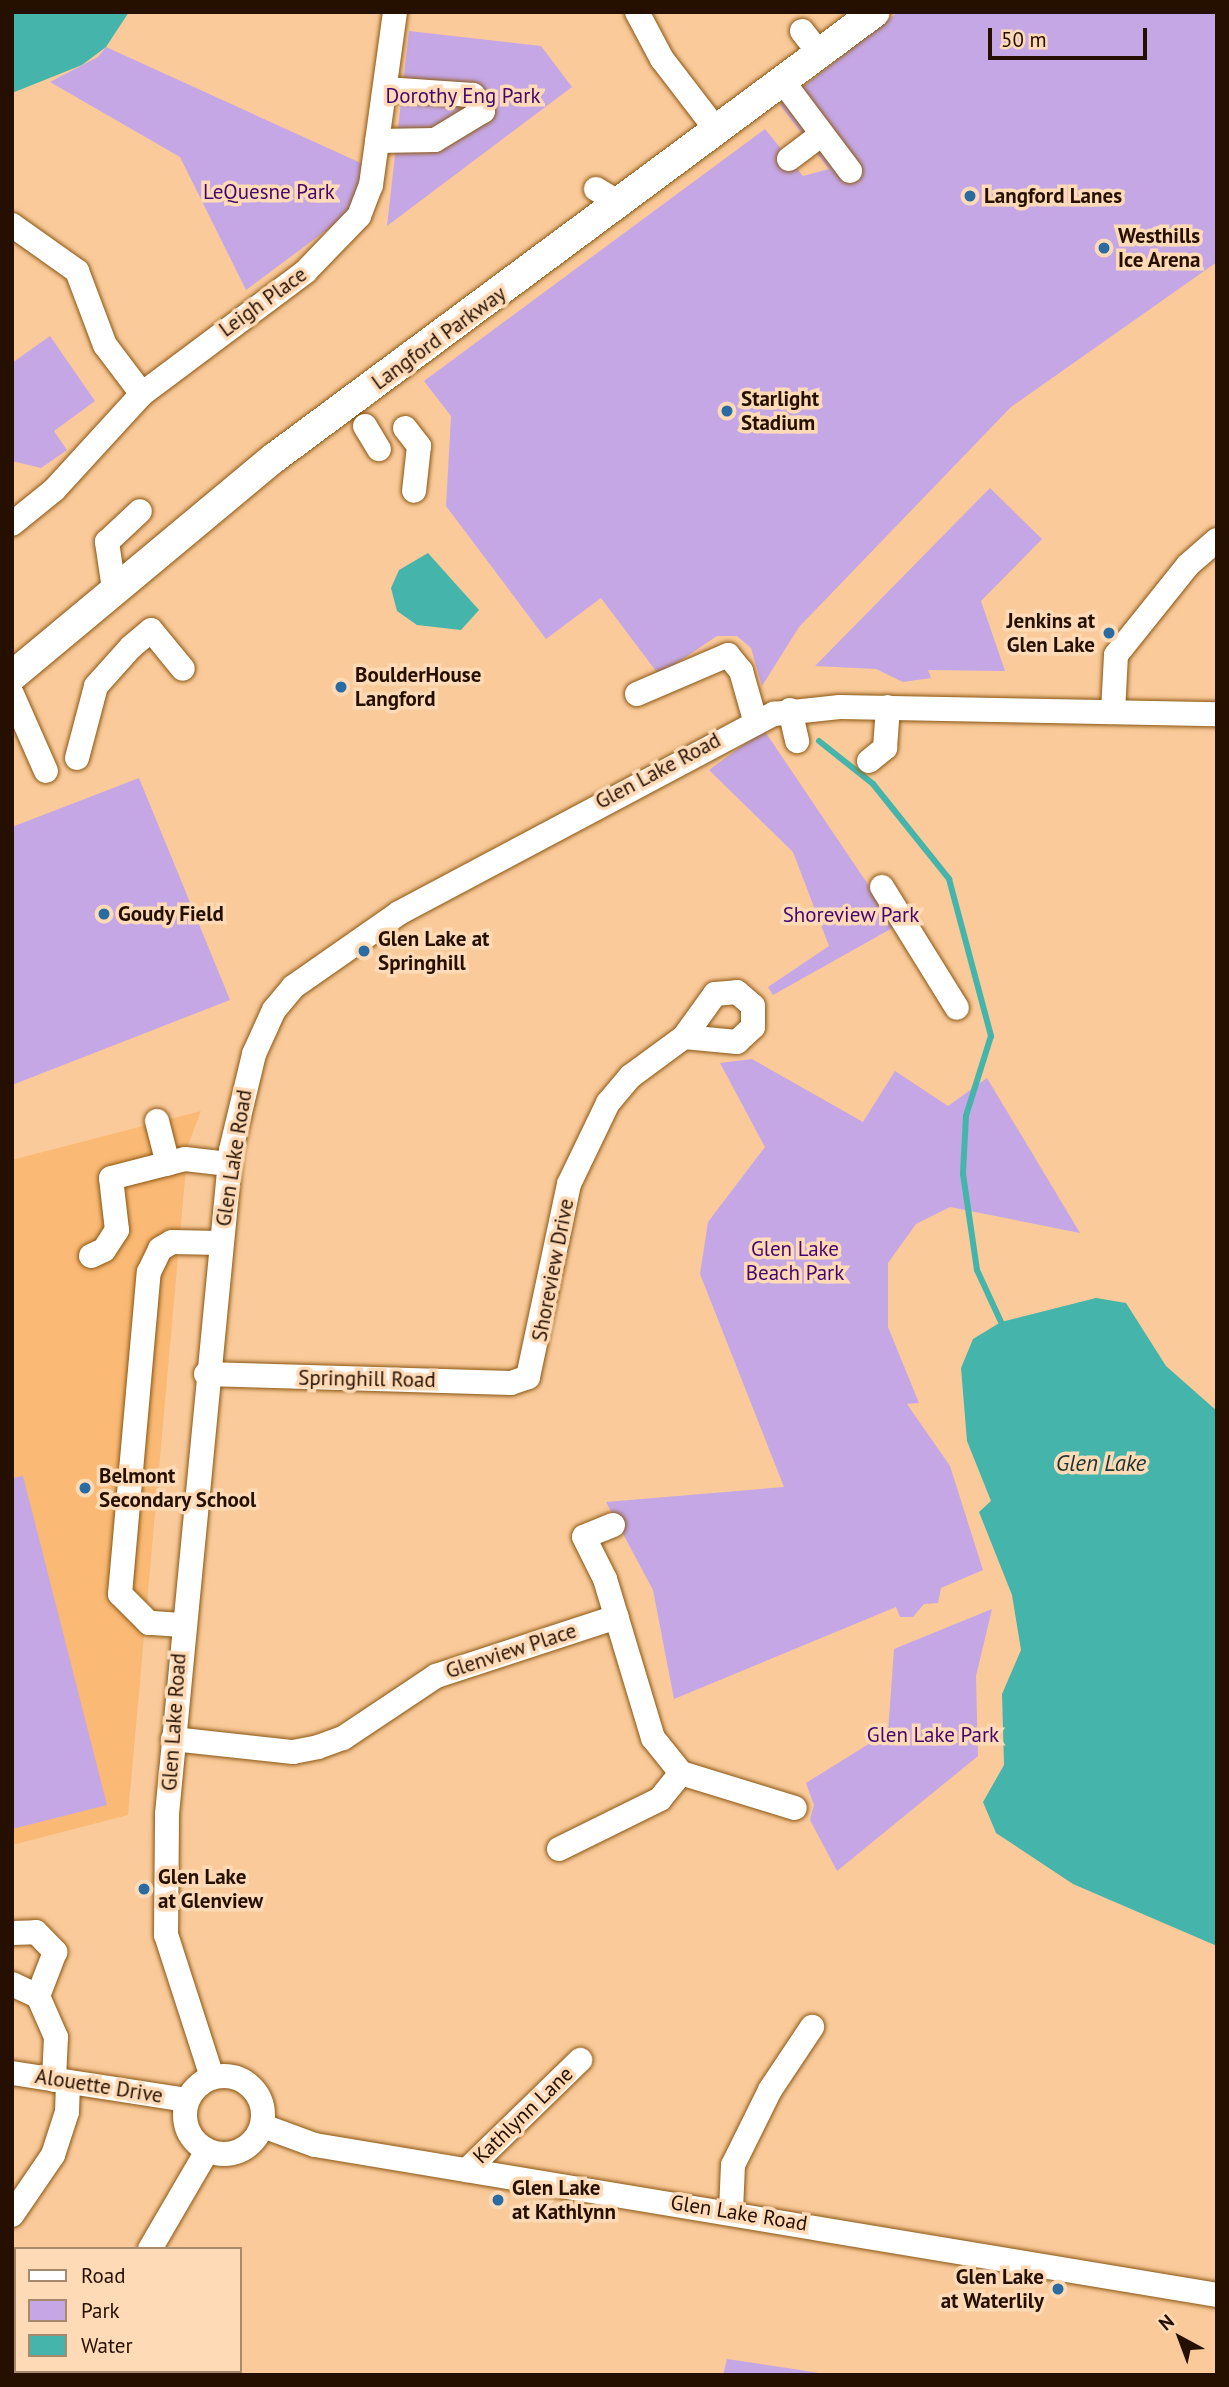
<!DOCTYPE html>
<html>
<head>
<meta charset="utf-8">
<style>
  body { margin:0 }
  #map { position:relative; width:1229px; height:2387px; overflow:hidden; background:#faca9a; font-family:"PT Sans",sans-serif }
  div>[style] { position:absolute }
  .built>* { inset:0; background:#fab974 }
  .green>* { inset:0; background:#c5a7e5 }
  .water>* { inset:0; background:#45b5ab }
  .stream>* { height:6px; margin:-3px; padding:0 3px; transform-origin:3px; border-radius:3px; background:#45b5ab }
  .roads { filter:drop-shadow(0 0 2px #8a5611) drop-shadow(0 0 2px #8a5611) }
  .minor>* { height:24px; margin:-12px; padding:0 12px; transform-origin:12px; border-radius:12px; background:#fff }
  .minor>.ring { margin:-12px; padding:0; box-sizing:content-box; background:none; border:24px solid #fff; border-radius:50% }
  .major>* { height:30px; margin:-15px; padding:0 15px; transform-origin:15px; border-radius:15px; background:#fff }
  .dots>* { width:19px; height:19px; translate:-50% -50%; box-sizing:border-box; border:4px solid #fedab6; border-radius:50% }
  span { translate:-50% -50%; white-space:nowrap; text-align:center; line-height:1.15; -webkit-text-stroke:7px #fedab6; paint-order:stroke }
  .park-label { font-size:21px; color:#47056e }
  .poi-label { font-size:21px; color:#251000; font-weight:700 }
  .left { translate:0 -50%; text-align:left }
  .right { translate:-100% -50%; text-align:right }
  .street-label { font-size:21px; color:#251000 }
  .water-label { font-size:23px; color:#1c3532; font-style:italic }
  .frame { position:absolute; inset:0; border:14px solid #251000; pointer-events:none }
  .legend { position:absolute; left:14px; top:2247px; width:228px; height:126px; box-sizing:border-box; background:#fedab6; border:2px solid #a7896d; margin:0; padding:9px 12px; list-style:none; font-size:21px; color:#251000 }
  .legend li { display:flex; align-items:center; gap:14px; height:35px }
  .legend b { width:35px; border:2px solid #a7896d }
  .north { position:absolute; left:1145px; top:2303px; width:70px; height:70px; -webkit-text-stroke:5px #fedab6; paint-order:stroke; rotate:319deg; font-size:19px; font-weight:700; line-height:28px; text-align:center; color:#251000 }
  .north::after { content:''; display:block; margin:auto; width:24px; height:32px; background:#251000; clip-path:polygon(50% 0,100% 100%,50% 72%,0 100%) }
  .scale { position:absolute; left:988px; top:28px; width:159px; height:32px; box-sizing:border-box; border:4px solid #251000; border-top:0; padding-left:9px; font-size:21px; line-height:24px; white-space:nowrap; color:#251000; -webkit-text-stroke:5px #fedab6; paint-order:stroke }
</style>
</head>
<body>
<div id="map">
  <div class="built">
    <i style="clip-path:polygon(201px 1111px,188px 1145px,128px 1815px,12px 1845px,12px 1160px)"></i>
  </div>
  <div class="green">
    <i style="clip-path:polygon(898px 12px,1217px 12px,1217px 262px,1011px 407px,799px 627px,762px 686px,751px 648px,737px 636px,717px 636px,659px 675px,601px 598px,546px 639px,446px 506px,451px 416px,424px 381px,765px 129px,803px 176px,829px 169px,780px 105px)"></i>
    <i style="clip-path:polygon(409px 31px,541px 46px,572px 87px,387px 226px)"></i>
    <i style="clip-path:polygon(106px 47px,363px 164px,359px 206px,246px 290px,180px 157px,50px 82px,98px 57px)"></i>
    <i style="clip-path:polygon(50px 336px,95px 401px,54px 431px,67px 450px,41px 468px,12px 461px,12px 363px)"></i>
    <i style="clip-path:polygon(990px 488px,1042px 539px,981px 601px,1005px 671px,928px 670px,931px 678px,903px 682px,876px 669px,815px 666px)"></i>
    <i style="clip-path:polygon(764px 730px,896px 926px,773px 995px,768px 987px,829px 946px,793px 852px,709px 770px)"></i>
    <i style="clip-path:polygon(139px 778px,230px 1000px,12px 1085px,12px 827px)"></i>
    <i style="clip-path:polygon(752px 1059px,863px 1122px,895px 1071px,948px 1106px,987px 1078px,1080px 1233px,950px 1207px,916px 1224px,888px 1263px,888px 1327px,919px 1403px,907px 1404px,950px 1466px,983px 1570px,941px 1588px,938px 1603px,924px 1604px,913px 1617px,900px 1617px,896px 1607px,674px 1699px,653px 1590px,606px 1502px,784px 1487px,700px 1274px,708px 1222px,765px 1147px,720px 1063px)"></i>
    <i style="clip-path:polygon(23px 1476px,107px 1805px,12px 1829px,12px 1478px)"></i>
    <i style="clip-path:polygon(992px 1609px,976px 1676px,978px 1756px,837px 1871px,810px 1820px,814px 1805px,806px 1783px,888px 1732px,894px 1649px)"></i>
    <i style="clip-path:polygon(727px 2359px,794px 2369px,831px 2375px,723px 2375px)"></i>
  </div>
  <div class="water">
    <i style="clip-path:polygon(12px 12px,129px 12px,106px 47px,82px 65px,12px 93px)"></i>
    <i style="clip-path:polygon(428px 553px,479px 610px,461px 630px,417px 625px,397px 611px,391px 588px,399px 570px)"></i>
    <i style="clip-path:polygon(1096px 1298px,1126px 1303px,1166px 1366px,1217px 1411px,1217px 1946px,1073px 1884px,996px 1833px,983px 1802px,1004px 1765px,1002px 1694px,1021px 1650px,1012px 1595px,979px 1512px,991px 1501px,967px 1441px,961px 1368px,973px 1339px,1001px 1322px)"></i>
  </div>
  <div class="stream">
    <i style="left:819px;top:741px;width:69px;rotate:38.5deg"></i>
    <i style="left:873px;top:784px;width:122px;rotate:51.3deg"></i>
    <i style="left:949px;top:879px;width:163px;rotate:75deg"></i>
    <i style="left:991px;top:1036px;width:84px;rotate:107.4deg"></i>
    <i style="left:966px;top:1116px;width:58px;rotate:93deg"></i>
    <i style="left:963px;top:1174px;width:97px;rotate:81.7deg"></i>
    <i style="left:977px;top:1270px;width:57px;rotate:65.2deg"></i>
  </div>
  <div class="roads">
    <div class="minor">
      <i style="left:637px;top:12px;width:53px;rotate:62deg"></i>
      <i style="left:662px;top:59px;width:92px;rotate:52.5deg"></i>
      <i style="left:802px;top:31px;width:31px;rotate:52deg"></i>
      <i style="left:784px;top:83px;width:110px;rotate:53.1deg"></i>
      <i style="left:377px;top:141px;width:58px;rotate:-1deg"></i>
      <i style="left:435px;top:140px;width:56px;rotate:-31.1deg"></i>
      <i style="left:483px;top:111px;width:19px;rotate:-122deg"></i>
      <i style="left:473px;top:95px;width:88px;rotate:-176.1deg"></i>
      <i style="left:789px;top:159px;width:41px;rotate:-37.1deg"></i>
      <i style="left:596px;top:189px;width:29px;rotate:31deg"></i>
      <i style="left:12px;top:225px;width:80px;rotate:35.3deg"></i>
      <i style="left:77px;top:271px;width:79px;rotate:69.3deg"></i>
      <i style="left:105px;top:345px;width:61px;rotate:52.9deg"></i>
      <i style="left:365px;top:426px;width:27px;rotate:59deg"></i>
      <i style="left:405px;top:428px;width:23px;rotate:52deg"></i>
      <i style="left:419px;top:446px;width:45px;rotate:96.3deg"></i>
      <i style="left:12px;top:524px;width:54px;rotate:-39deg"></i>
      <i style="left:54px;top:490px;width:130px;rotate:-47.5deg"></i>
      <i style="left:142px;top:394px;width:204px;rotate:-36.8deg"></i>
      <i style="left:305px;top:272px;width:78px;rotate:-46deg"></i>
      <i style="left:359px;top:216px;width:33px;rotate:-69deg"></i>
      <i style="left:371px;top:185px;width:175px;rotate:-82.1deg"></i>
      <i style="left:114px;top:589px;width:48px;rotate:-98.5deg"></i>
      <i style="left:107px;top:542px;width:45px;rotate:-43.2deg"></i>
      <i style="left:12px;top:694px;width:84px;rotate:66.2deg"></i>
      <i style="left:637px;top:694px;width:99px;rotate:-23.2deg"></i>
      <i style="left:728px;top:655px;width:21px;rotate:51deg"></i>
      <i style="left:741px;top:671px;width:51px;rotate:74.1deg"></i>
      <i style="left:790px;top:710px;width:32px;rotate:77deg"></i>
      <i style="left:1113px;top:712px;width:57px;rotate:-87deg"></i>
      <i style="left:1116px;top:655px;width:115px;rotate:-51.3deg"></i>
      <i style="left:1188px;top:565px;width:38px;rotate:-41deg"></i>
      <i style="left:77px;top:758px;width:74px;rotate:-75.2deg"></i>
      <i style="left:96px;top:686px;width:52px;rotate:-48.1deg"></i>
      <i style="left:131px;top:647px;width:26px;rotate:-40deg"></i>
      <i style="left:151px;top:630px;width:50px;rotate:50.6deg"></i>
      <i style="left:869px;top:761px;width:21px;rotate:-39deg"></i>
      <i style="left:885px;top:748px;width:41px;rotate:-85.8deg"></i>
      <i style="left:882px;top:887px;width:142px;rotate:58.2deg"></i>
      <i style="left:157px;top:1121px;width:44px;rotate:75.7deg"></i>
      <i style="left:91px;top:1256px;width:14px;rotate:-25deg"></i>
      <i style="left:104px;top:1250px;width:24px;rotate:-57deg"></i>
      <i style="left:117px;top:1230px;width:52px;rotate:-96.6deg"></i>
      <i style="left:111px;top:1178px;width:76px;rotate:-14.4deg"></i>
      <i style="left:185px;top:1159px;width:44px;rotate:6.5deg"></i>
      <i style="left:206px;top:1374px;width:305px;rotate:1.7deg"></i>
      <i style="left:511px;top:1383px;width:18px;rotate:-19deg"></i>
      <i style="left:528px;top:1377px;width:197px;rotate:-78deg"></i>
      <i style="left:569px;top:1184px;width:90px;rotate:-64.3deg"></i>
      <i style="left:608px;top:1103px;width:35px;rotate:-50deg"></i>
      <i style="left:631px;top:1076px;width:66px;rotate:-36.3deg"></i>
      <i style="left:684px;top:1037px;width:53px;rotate:-54.2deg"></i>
      <i style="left:715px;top:994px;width:22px;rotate:-5deg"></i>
      <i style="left:737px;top:992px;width:21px;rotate:41deg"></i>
      <i style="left:753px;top:1006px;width:21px;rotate:90deg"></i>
      <i style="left:753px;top:1027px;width:22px;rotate:137deg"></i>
      <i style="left:737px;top:1042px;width:53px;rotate:-174.6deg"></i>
      <i style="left:613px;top:1525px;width:31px;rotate:158deg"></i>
      <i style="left:584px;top:1537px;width:47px;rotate:63.4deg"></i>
      <i style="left:605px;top:1579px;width:166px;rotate:73.2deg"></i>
      <i style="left:653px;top:1738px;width:45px;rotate:51.3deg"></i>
      <i style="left:681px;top:1773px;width:119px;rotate:17.1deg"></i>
      <i style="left:181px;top:1625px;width:32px;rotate:-176deg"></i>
      <i style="left:149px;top:1623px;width:41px;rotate:-135deg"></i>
      <i style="left:120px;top:1594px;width:323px;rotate:-84.9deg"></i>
      <i style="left:149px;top:1272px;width:25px;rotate:-64deg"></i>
      <i style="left:160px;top:1249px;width:14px;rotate:-30deg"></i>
      <i style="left:172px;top:1242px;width:48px;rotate:1.2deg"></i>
      <i style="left:173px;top:1739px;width:121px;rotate:6.2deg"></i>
      <i style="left:293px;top:1752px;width:25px;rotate:-11deg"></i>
      <i style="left:318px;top:1747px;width:27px;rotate:-20deg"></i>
      <i style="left:343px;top:1738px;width:112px;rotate:-33.7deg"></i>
      <i style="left:436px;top:1676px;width:190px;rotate:-18.1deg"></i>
      <i style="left:559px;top:1849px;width:113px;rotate:-26.3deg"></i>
      <i style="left:660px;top:1799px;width:33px;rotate:-51deg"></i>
      <i style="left:12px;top:1933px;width:24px;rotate:-2deg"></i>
      <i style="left:36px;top:1932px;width:28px;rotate:46deg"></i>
      <i style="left:55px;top:1952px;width:47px;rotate:111.1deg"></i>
      <i style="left:12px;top:1984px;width:29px;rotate:25deg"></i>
      <i style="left:38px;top:1996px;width:45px;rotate:66.3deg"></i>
      <i style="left:56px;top:2037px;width:43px;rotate:92.7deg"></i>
      <i style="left:12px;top:2073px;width:176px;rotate:8.8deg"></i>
      <i class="ring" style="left:185px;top:2076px;width:54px;height:54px"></i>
      <i style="left:212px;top:2077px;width:149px;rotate:-107.9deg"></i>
      <i style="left:166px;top:1935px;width:121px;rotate:-89.5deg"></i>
      <i style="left:167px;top:1814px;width:667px;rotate:-84.49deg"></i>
      <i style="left:231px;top:1150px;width:99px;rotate:-76.5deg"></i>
      <i style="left:254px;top:1054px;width:48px;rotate:-65.6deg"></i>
      <i style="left:274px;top:1010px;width:30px;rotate:-50deg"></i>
      <i style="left:293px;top:987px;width:129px;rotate:-34.9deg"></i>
      <i style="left:399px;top:913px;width:425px;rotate:-28deg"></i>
      <i style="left:774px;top:714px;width:66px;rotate:-6.1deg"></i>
      <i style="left:840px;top:707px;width:377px;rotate:1.1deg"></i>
      <i style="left:263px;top:2126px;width:55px;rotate:20.1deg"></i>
      <i style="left:315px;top:2145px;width:914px;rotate:9.44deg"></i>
      <i style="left:467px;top:2170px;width:158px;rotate:-44.2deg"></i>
      <i style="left:731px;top:2211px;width:46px;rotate:-87.5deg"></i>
      <i style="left:733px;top:2165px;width:84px;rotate:-63.7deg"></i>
      <i style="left:770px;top:2090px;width:76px;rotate:-56.3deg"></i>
      <i style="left:12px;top:2215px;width:73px;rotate:-55.7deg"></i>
      <i style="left:53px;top:2155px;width:45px;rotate:-72deg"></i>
      <i style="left:67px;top:2112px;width:30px;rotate:-88deg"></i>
      <i style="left:150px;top:2249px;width:113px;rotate:-59.8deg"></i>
      <i style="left:63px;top:2375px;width:4px;rotate:-63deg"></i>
    </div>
    <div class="major">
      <i style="left:12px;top:676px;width:341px;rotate:-39.8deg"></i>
      <i style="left:274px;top:458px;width:748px;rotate:-36.58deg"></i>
    </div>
  </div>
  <div class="dots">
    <i style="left:970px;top:196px;background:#2a6ca2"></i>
    <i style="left:1104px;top:248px;background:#2a6ca2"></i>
    <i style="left:727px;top:411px;background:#2a6ca2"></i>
    <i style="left:1109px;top:633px;background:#2a6ca2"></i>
    <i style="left:341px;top:687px;background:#2a6ca2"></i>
    <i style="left:104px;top:914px;background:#2a6ca2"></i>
    <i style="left:364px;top:951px;background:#2a6ca2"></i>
    <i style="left:85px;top:1488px;background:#2a6ca2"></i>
    <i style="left:144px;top:1889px;background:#2a6ca2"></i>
    <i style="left:498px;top:2200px;background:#2a6ca2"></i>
    <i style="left:1058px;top:2289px;background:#2a6ca2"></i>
  </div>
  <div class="park-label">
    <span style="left:463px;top:96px">Dorothy Eng Park</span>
    <span style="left:269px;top:192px">LeQuesne Park</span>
    <span style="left:851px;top:915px">Shoreview Park</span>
    <span style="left:795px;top:1261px">Glen Lake<br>Beach Park</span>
    <span style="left:933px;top:1735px">Glen Lake Park</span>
  </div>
  <div class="poi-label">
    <span class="left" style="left:984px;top:196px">Langford Lanes</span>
    <span class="left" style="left:1118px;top:248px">Westhills<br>Ice Arena</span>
    <span class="left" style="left:741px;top:411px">Starlight<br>Stadium</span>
    <span class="right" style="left:1095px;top:633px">Jenkins at<br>Glen Lake</span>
    <span class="left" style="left:355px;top:687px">BoulderHouse<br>Langford</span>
    <span class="left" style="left:118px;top:914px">Goudy Field</span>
    <span class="left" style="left:378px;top:951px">Glen Lake at<br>Springhill</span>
    <span class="left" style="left:99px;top:1488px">Belmont<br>Secondary School</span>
    <span class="left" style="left:158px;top:1889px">Glen Lake<br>at Glenview</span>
    <span class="left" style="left:512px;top:2200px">Glen Lake<br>at Kathlynn</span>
    <span class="right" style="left:1044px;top:2289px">Glen Lake<br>at Waterlily</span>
  </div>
  <div class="street-label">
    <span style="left:263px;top:302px;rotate:-36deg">Leigh Place</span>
    <span style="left:439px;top:338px;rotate:-36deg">Langford Parkway</span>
    <span style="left:658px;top:771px;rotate:-28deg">Glen Lake Road</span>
    <span style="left:234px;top:1158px;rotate:-81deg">Glen Lake Road</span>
    <span style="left:553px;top:1270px;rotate:-79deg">Shoreview Drive</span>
    <span style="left:367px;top:1379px;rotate:1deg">Springhill Road</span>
    <span style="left:511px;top:1651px;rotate:-18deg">Glenview Place</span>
    <span style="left:174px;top:1722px;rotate:-86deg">Glen Lake Road</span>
    <span style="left:99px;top:2086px;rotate:9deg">Alouette Drive</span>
    <span style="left:523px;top:2115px;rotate:-44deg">Kathlynn Lane</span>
    <span style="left:739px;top:2213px;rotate:9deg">Glen Lake Road</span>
  </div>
  <div class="water-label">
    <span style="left:1101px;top:1463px">Glen Lake</span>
  </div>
  <div class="frame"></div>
  <ul class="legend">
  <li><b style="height:9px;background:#fff"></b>Road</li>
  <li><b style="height:19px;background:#c5a7e5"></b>Park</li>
  <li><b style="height:19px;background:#45b5ab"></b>Water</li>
  </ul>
  <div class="north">N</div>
  <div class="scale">50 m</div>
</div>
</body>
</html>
